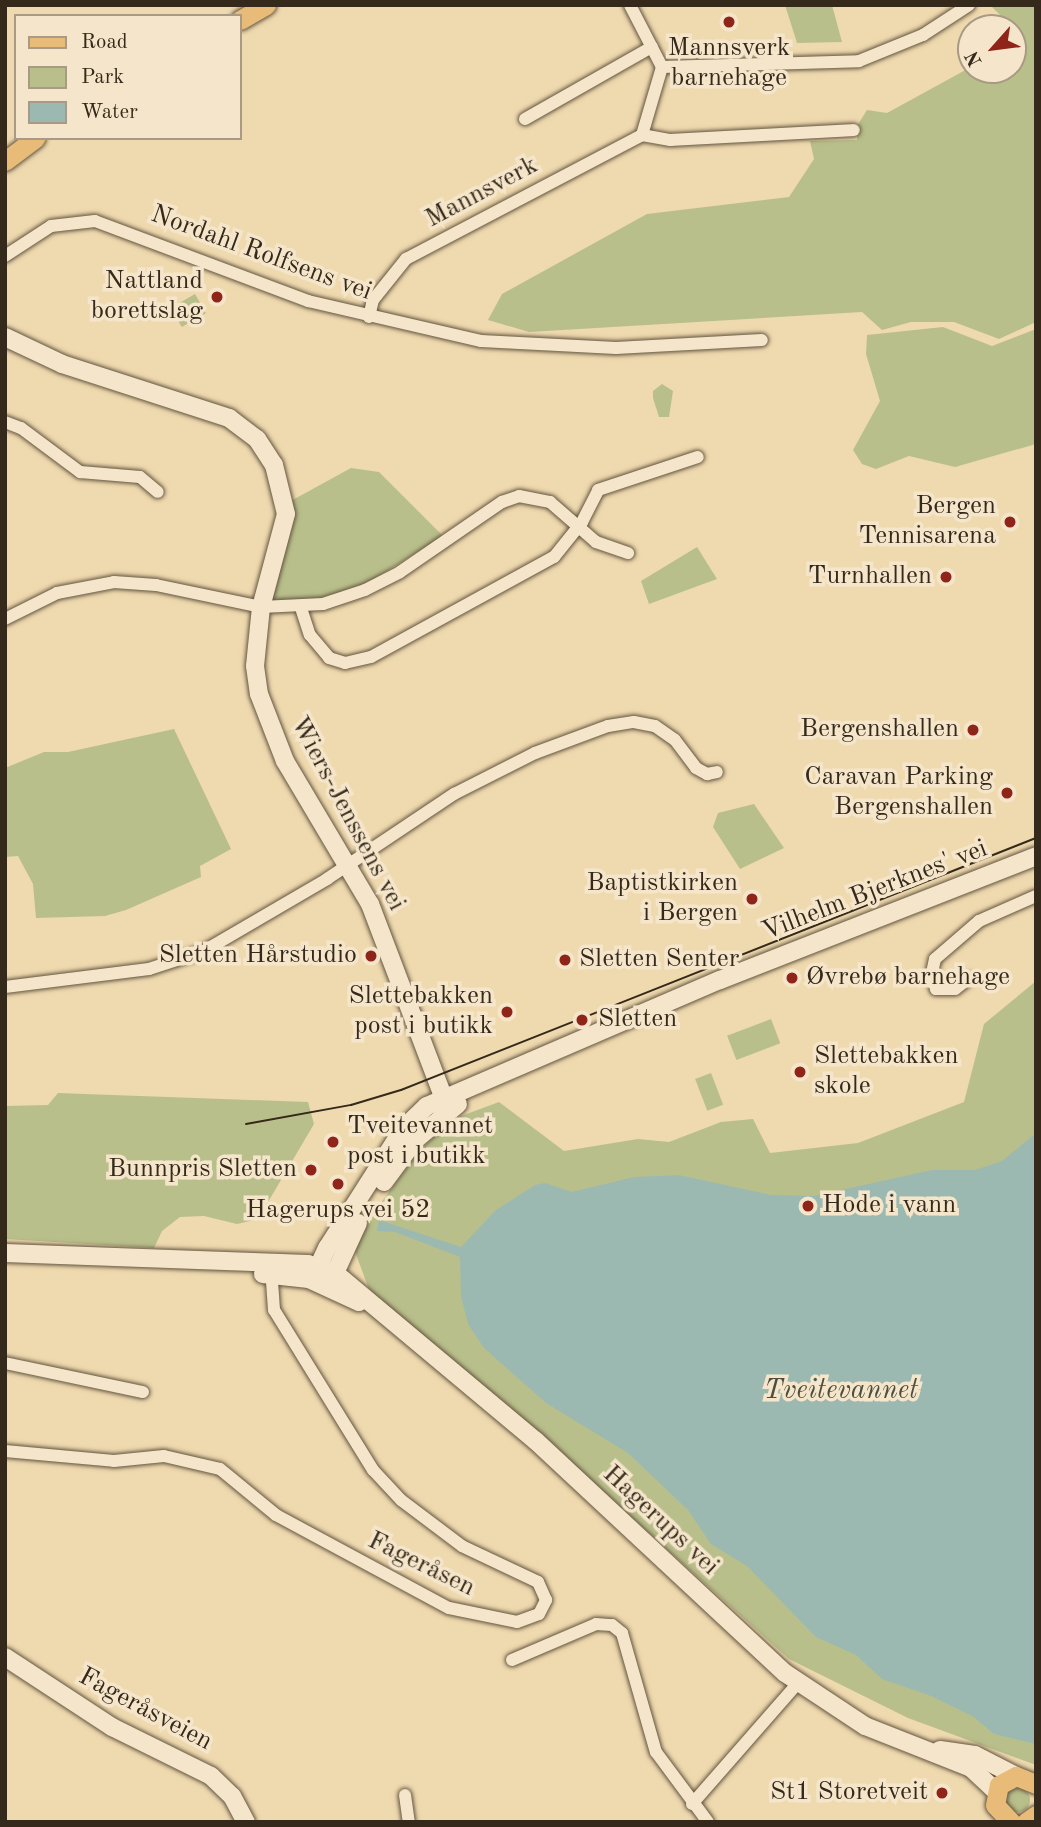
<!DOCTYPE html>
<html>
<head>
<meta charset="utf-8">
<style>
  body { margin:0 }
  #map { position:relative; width:1041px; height:1827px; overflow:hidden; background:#efd9af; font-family:"Old Standard TT",serif }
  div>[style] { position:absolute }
  .green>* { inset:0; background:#b9bf8b; transform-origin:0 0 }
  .round { border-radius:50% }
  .water>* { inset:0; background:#9bb9b1 }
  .roads { filter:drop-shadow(0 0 2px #63553f) drop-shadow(0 0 2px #63553f) }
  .street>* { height:12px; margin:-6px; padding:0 6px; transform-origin:6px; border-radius:6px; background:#f5e6cb }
  .secondary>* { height:18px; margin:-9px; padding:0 9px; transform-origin:9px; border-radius:9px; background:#f5e6cb }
  .primary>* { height:19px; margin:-9.5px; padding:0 9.5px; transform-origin:9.5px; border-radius:9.5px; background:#e8bc78 }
  .tram>* { height:2px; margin:-1px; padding:0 1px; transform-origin:1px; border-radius:1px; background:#34291a }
  .dots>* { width:19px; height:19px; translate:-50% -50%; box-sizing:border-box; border:4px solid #f5e6cb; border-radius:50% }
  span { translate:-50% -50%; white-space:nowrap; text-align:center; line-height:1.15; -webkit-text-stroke:7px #f5e6cb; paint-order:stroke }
  .poi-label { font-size:26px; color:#34291a }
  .right { translate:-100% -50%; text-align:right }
  .left { translate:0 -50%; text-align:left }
  .street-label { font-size:26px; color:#34291a }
  .water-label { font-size:28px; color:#4e4d40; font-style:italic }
  .frame { position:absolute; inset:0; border:7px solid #34291a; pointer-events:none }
  .legend { position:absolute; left:14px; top:14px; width:228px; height:126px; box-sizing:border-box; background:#f5e6cb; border:2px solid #a89a84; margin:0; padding:9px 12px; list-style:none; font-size:21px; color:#34291a }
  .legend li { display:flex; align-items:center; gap:14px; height:35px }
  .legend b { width:35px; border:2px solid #a89a84 }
  .north { position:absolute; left:957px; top:14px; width:70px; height:70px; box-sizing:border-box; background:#f5e6cb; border:2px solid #a89a84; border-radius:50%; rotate:242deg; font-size:19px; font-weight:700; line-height:28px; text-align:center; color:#34291a }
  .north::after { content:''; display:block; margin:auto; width:24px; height:32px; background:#8f2418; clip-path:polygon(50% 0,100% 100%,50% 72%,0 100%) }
</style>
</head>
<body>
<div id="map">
  <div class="green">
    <i style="clip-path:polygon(785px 5px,832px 5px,842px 42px,797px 43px)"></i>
    <i style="clip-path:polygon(990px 5px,1036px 5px,1036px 322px,999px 339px,954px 322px,911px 322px,882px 330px,862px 312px,529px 332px,488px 320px,502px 294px,647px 214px,789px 197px,814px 159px,810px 141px,857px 140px,857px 126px,867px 110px,887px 113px,971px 67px,1013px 70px,1013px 28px)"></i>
    <i style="left:195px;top:294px;width:22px;height:28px;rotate:60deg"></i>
    <i style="clip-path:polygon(943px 327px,992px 346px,1036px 329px,1036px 444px,955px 467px,909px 456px,876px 469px,862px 464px,853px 450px,880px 401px,866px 354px,867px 335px)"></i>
    <i style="clip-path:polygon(662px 384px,673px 391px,669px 417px,659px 417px,653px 398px,653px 391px)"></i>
    <i style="clip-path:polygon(351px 468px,379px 472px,443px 536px,364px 585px,319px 600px,269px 604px,289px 502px)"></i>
    <i style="clip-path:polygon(697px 547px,717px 579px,649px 604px,641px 581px)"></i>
    <i style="clip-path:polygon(174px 729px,231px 849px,200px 866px,201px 877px,126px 910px,105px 916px,36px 918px,33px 884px,18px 856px,5px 857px,5px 768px,44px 752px,68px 752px)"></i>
    <i style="clip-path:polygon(754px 804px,784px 848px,740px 869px,713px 827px,718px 813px)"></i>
    <i style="clip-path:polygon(1036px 981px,1036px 1765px,908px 1718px,789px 1659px,568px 1460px,370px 1292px,354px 1249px,375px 1211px,419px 1151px,453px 1119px,499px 1102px,564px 1151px,638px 1139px,669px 1142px,721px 1122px,753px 1119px,770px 1153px,858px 1143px,964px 1102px,984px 1024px)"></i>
    <i style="left:771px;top:1019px;width:26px;height:47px;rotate:69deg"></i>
    <i style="left:711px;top:1073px;width:34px;height:17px;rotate:69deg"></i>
    <i style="clip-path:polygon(58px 1093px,308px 1102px,314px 1124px,258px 1219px,237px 1224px,204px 1216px,180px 1217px,162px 1231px,154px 1248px,5px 1239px,5px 1106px,48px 1105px)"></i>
    <i class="round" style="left:1006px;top:1788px;width:24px;height:24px"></i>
  </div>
  <div class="water">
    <i style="clip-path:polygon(1036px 1133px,1036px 1744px,994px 1734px,974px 1717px,931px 1696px,882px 1679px,856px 1655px,816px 1637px,747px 1566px,711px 1544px,688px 1510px,628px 1453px,546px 1403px,484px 1348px,468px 1324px,461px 1296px,460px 1257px,395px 1232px,377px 1231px,379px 1220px,461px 1247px,496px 1210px,535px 1185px,545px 1183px,572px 1192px,634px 1177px,679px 1175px,771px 1195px,814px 1196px,932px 1170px,975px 1170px,1002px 1161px)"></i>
  </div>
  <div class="roads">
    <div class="street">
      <i style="left:630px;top:5px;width:70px;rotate:62.7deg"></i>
      <i style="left:662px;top:67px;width:197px;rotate:-1.7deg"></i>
      <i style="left:859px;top:61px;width:69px;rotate:-22.1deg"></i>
      <i style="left:923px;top:35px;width:55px;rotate:-33.1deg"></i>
      <i style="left:525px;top:119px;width:146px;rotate:-29.6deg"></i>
      <i style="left:642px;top:135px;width:29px;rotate:10deg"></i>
      <i style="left:671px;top:140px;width:183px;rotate:-3.1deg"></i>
      <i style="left:5px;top:256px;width:55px;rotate:-33.1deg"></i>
      <i style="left:51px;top:226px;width:44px;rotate:-6.5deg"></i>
      <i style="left:95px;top:221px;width:228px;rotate:20.6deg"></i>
      <i style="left:308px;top:301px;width:178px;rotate:13deg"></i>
      <i style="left:481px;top:341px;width:135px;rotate:3deg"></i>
      <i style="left:616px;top:348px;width:146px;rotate:-3.1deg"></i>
      <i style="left:369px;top:317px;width:17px;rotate:-77deg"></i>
      <i style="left:373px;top:300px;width:53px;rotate:-51.2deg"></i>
      <i style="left:406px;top:259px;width:267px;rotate:-27.7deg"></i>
      <i style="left:642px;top:135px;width:71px;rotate:-73.6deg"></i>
      <i style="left:5px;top:422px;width:17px;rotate:21deg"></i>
      <i style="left:21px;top:428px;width:74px;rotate:36.7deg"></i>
      <i style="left:80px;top:472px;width:60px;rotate:4.8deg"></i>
      <i style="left:140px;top:477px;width:23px;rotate:40deg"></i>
      <i style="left:301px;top:608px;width:28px;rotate:72deg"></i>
      <i style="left:310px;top:635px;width:30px;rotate:50deg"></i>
      <i style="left:329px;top:658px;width:17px;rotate:17deg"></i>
      <i style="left:345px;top:663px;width:27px;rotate:-13deg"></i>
      <i style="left:371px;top:657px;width:209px;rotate:-28.7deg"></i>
      <i style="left:554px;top:557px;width:45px;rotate:-51.3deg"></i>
      <i style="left:582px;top:522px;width:36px;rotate:-63deg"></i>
      <i style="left:598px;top:490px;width:105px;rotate:-18.3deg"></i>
      <i style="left:5px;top:619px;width:58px;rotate:-26.6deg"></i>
      <i style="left:57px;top:593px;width:58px;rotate:-10.9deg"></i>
      <i style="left:114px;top:582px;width:42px;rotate:4.1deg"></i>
      <i style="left:156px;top:585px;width:107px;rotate:11.8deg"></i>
      <i style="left:261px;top:607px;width:62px;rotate:-2.8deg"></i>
      <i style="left:323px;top:604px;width:44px;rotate:-18.4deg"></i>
      <i style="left:365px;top:590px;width:39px;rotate:-27deg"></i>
      <i style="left:400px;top:572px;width:124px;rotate:-34.5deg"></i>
      <i style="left:502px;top:502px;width:18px;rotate:-19deg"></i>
      <i style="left:519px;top:496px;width:32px;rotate:11deg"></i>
      <i style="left:550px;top:502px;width:61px;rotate:41deg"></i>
      <i style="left:596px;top:542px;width:34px;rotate:19deg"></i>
      <i style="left:968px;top:979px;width:16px;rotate:142deg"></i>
      <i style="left:955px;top:989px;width:19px;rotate:180deg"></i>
      <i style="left:936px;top:989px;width:16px;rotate:-104deg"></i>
      <i style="left:932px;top:973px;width:14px;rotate:-78deg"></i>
      <i style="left:935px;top:959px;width:58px;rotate:-40.8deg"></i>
      <i style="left:979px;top:921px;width:62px;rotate:-23.7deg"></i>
      <i style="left:5px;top:987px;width:145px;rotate:-7.1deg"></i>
      <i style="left:149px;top:969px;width:58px;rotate:-18.1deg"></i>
      <i style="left:204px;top:951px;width:143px;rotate:-30.3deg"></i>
      <i style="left:327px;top:879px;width:153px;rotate:-33.8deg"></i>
      <i style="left:454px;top:794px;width:91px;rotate:-26.8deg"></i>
      <i style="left:535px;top:753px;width:78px;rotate:-20.3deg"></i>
      <i style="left:608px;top:726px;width:26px;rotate:-9deg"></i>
      <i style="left:634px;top:722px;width:21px;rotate:11deg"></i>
      <i style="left:655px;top:726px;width:24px;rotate:35deg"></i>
      <i style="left:675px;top:740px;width:35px;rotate:53deg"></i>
      <i style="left:696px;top:768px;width:13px;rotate:29deg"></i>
      <i style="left:707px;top:774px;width:10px;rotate:-11deg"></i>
      <i style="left:5px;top:1363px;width:141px;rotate:11.9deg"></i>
      <i style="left:5px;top:1451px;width:109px;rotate:5.2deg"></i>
      <i style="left:114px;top:1461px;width:50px;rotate:-5.7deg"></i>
      <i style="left:164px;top:1456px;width:57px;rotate:13.1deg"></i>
      <i style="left:220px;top:1469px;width:72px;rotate:39.4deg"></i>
      <i style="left:276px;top:1515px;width:196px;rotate:28.3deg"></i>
      <i style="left:449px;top:1608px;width:69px;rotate:11.6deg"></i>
      <i style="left:517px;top:1622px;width:23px;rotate:-20deg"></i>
      <i style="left:539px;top:1614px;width:16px;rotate:-63deg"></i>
      <i style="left:546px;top:1600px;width:20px;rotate:-114deg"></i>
      <i style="left:538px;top:1582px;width:84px;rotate:-154.7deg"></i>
      <i style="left:462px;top:1546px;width:76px;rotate:-143deg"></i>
      <i style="left:401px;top:1500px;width:41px;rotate:-133deg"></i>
      <i style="left:373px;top:1470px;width:188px;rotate:-121.7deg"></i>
      <i style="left:274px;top:1310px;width:43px;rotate:-94deg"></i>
      <i style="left:512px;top:1660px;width:91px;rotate:-23.2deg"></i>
      <i style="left:596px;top:1624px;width:16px;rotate:4deg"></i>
      <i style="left:612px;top:1625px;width:13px;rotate:39deg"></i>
      <i style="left:622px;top:1633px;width:124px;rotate:74.1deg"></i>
      <i style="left:656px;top:1752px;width:87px;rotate:53.4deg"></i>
      <i style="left:405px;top:1795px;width:27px;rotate:82deg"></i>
      <i style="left:692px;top:1804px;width:161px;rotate:-48.8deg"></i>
    </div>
    <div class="secondary">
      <i style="left:5px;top:337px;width:63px;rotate:25.3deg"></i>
      <i style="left:62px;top:364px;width:176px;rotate:17.9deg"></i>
      <i style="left:229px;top:418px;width:35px;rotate:37deg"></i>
      <i style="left:257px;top:439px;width:31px;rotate:57deg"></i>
      <i style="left:274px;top:465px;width:50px;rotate:76.2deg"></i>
      <i style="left:286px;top:514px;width:96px;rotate:105deg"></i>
      <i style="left:261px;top:607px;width:59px;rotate:95.8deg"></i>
      <i style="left:255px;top:666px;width:28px;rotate:82deg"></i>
      <i style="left:259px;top:694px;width:72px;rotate:68.8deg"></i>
      <i style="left:285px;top:761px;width:166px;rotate:59.3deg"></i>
      <i style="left:370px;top:904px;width:219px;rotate:69.2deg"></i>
      <i style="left:384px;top:1182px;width:52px;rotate:-53.6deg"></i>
      <i style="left:415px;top:1140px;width:56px;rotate:-39.9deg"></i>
      <i style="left:5px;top:1253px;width:303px;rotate:2.1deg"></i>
      <i style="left:308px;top:1264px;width:28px;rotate:18deg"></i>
      <i style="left:335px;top:1273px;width:262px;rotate:39.9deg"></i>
      <i style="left:536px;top:1441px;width:340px;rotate:43deg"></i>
      <i style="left:785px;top:1673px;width:96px;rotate:33.5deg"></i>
      <i style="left:865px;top:1726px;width:114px;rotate:21.6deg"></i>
      <i style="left:971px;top:1768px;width:34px;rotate:43deg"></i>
      <i style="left:263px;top:1274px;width:46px;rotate:6.2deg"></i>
      <i style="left:309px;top:1279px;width:55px;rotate:24.7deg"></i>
      <i style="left:326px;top:1280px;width:11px;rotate:-38deg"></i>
      <i style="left:335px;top:1273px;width:55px;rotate:-65.3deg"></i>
      <i style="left:322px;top:1284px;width:19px;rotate:-99deg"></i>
      <i style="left:319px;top:1265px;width:19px;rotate:-65deg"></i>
      <i style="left:327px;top:1248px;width:141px;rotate:-57.4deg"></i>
      <i style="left:403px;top:1129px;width:33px;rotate:-44deg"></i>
      <i style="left:427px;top:1106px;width:319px;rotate:-23.3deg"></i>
      <i style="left:720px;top:980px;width:339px;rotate:-21.4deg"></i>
      <i style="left:5px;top:1657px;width:128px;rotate:33.2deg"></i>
      <i style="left:112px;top:1727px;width:110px;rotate:26.3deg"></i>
      <i style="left:211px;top:1776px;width:29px;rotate:44deg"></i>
      <i style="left:232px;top:1796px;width:30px;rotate:62deg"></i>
      <i style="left:940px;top:1750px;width:35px;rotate:8deg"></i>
      <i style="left:975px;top:1755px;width:46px;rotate:27.1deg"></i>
    </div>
    <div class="primary">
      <i style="left:240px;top:20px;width:30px;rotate:-30deg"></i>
      <i style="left:5px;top:161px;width:38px;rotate:-37deg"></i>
      <i style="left:1011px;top:1822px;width:23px;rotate:-133deg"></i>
      <i style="left:995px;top:1805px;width:20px;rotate:-79deg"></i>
      <i style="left:999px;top:1785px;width:19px;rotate:-28deg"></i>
      <i style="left:1016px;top:1776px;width:22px;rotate:22deg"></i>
      <i style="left:1026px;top:1822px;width:12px;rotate:-35deg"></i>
    </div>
  </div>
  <div class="tram">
    <i style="left:246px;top:1124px;width:107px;rotate:-10.3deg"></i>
    <i style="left:351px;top:1105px;width:52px;rotate:-16.7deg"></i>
    <i style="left:401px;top:1090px;width:683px;rotate:-21.65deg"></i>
  </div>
  <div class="dots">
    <i style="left:729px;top:22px;background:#8f2418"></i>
    <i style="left:217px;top:297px;background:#8f2418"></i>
    <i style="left:1010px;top:522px;background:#8f2418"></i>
    <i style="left:946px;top:577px;background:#8f2418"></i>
    <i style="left:973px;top:730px;background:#8f2418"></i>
    <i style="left:1007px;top:793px;background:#8f2418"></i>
    <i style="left:752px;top:899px;background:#8f2418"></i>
    <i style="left:371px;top:956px;background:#8f2418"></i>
    <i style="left:565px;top:960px;background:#8f2418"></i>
    <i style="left:792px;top:978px;background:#8f2418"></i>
    <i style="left:507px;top:1012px;background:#8f2418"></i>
    <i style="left:582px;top:1020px;background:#8f2418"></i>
    <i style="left:800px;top:1072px;background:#8f2418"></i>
    <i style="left:333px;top:1142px;background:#8f2418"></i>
    <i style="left:311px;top:1170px;background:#8f2418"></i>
    <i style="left:338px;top:1184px;background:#8f2418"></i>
    <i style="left:808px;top:1206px;background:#8f2418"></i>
    <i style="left:942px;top:1793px;background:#8f2418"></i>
  </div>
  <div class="poi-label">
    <span style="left:729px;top:64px">Mannsverk<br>barnehage</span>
    <span class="right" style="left:203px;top:297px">Nattland<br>borettslag</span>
    <span class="right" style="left:996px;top:522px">Bergen<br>Tennisarena</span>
    <span class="right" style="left:932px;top:577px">Turnhallen</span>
    <span class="right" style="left:959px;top:730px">Bergenshallen</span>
    <span class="right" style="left:993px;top:793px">Caravan Parking<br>Bergenshallen</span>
    <span class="right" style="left:738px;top:899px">Baptistkirken<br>i Bergen</span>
    <span class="right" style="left:357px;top:956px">Sletten Hårstudio</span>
    <span class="left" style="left:579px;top:960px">Sletten Senter</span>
    <span class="left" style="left:806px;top:978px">Øvrebø barnehage</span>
    <span class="right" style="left:493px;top:1012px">Slettebakken<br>post i butikk</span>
    <span class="left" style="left:598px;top:1020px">Sletten</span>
    <span class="left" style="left:814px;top:1072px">Slettebakken<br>skole</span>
    <span class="left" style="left:347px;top:1142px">Tveitevannet<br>post i butikk</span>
    <span class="right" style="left:297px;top:1170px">Bunnpris Sletten</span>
    <span class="left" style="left:822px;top:1206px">Hode i vann</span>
    <span style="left:338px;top:1211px">Hagerups vei 52</span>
    <span class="right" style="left:928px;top:1793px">St1 Storetveit</span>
  </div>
  <div class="street-label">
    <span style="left:482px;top:193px;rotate:-28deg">Mannsverk</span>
    <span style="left:261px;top:254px;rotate:20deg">Nordahl Rolfsens vei</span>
    <span style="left:347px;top:814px;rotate:62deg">Wiers-Jenssens vei</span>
    <span style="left:875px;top:891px;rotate:-21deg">Vilhelm Bjerknes' vei</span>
    <span style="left:660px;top:1521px;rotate:43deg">Hagerups vei</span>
    <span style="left:421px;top:1565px;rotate:26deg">Fageråsen</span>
    <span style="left:145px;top:1710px;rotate:28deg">Fageråsveien</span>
  </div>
  <div class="water-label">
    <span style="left:841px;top:1391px">Tveitevannet</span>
  </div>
  <div class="frame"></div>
  <ul class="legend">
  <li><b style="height:9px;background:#e8bc78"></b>Road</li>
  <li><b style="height:19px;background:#b9bf8b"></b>Park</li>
  <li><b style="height:19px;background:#9bb9b1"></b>Water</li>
  </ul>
  <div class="north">N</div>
</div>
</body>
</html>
